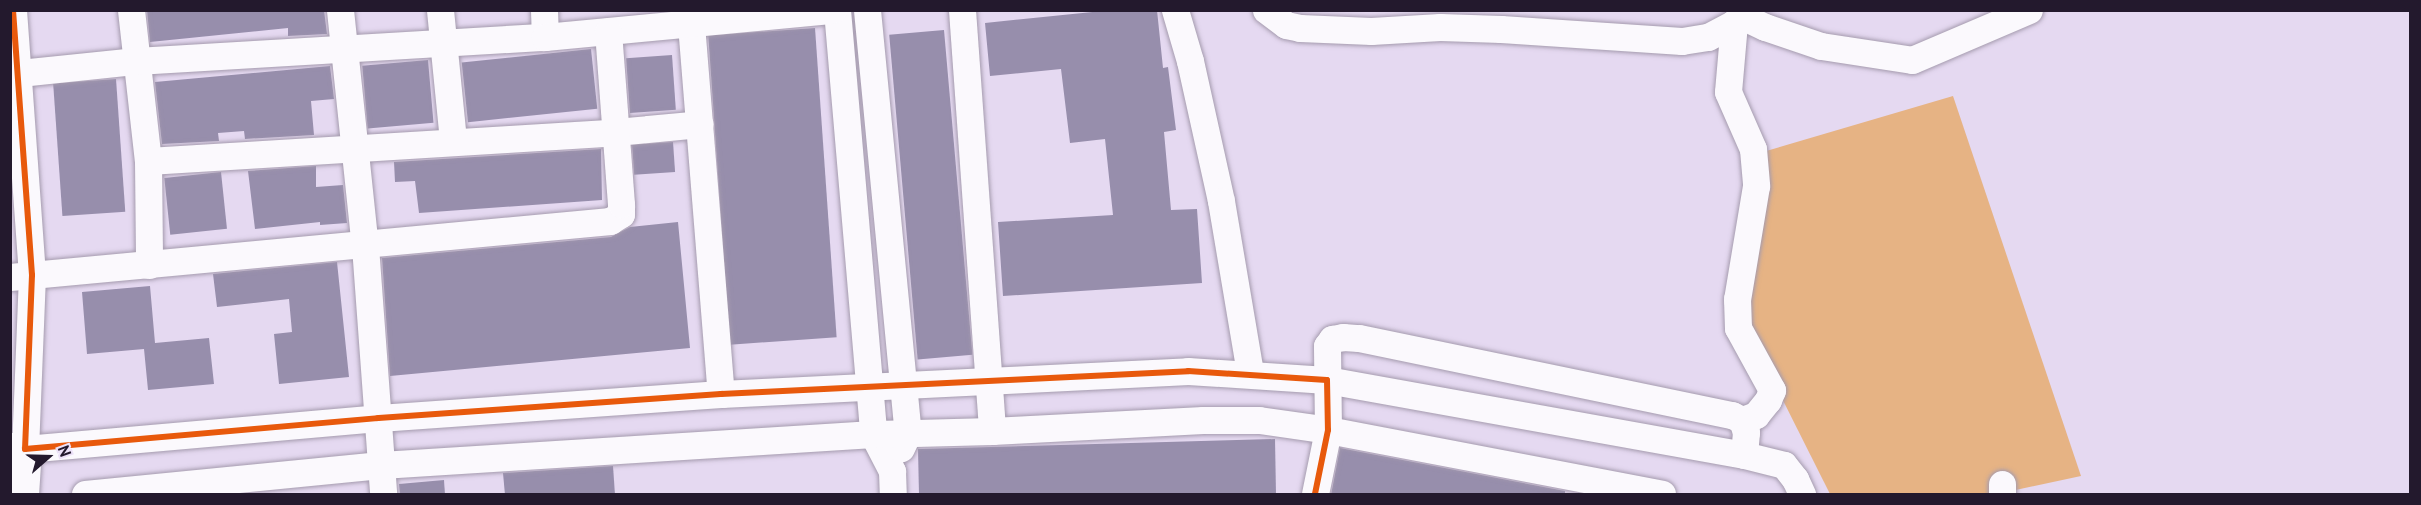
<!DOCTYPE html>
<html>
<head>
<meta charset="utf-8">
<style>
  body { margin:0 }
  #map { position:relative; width:2421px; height:505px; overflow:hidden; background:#e5d9f1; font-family:"PT Sans",sans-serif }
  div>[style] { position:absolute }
  .forest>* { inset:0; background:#e6b384 }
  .building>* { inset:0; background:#978eac; transform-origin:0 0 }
  .roads { filter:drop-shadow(0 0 2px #a59bae) drop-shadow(0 0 2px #a59bae) }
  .minor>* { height:27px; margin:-13.5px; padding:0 13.5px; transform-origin:13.5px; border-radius:13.5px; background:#fbf9fd }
  .major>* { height:33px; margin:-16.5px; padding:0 16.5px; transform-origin:16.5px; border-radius:16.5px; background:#fbf9fd }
  .cycleway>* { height:6px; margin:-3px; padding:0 3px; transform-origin:3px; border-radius:3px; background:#e8590c }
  span { translate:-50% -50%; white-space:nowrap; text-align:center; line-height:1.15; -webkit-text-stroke:6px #ece1f8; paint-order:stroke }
  .frame { position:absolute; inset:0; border:12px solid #23192d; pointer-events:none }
  .north { position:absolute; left:18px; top:427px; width:60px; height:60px; -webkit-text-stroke:4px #ece1f8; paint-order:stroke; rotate:70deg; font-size:16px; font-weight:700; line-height:24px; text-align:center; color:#23192d }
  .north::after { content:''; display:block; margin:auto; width:21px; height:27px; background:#23192d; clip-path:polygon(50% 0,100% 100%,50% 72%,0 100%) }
</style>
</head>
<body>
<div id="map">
  <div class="forest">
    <i style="clip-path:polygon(1953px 96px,2081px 476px,1997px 494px,1830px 494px,1733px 301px,1756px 154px)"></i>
  </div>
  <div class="building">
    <i style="clip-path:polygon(147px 10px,324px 10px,327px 34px,288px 36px,288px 28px,150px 42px)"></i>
    <i style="clip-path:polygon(1112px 10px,1157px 10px,1163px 68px,1168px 67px,1176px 130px,1164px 132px,1171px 210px,1197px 209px,1202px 283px,1003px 296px,998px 222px,1113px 215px,1105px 139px,1070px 143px,1061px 69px,990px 76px,985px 23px)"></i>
    <i style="left:815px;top:28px;width:310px;height:107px;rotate:86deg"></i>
    <i style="left:944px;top:30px;width:326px;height:55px;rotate:85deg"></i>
    <i style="left:591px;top:49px;width:60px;height:130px;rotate:84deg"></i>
    <i style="left:672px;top:55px;width:55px;height:46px;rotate:86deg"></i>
    <i style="left:428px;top:60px;width:63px;height:66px;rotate:85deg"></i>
    <i style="clip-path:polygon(330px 66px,334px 99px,311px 101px,314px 135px,245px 139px,244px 131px,218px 133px,219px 141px,162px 144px,155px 82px)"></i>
    <i style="left:116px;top:79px;width:133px;height:63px;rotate:86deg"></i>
    <i style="left:673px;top:142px;width:30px;height:41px;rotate:86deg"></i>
    <i style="clip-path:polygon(601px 149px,602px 200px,419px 213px,415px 181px,395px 182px,394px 162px)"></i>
    <i style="clip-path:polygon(316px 166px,316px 187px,343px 185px,347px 223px,320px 225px,320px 222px,255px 229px,248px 171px)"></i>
    <i style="left:221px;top:172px;width:57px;height:57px;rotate:84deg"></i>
    <i style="clip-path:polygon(678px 222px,690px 348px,390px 376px,382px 258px,611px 237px,630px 227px)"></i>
    <i style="clip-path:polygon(337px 262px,349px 377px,279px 384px,274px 334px,292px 332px,289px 299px,217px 307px,213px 274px)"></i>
    <i style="clip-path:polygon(150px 286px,155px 343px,209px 338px,214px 384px,148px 390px,144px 349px,87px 354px,82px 292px)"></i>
    <i style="clip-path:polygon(1275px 439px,1276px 495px,919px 495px,918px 449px)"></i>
    <i style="clip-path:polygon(1340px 448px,1565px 491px,1565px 495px,1331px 495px)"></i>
    <i style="clip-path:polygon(613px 466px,615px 495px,505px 495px,503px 473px)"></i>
    <i style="clip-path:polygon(444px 480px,445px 495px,400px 495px,399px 484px)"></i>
  </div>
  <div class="roads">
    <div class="minor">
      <i style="left:13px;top:10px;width:266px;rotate:85.9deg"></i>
      <i style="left:32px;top:275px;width:174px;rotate:92.3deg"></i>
      <i style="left:25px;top:449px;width:354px;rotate:-5deg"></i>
      <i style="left:378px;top:418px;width:344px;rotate:-4deg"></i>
      <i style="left:721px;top:394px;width:468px;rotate:-2.8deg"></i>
      <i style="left:1188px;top:371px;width:139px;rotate:3.7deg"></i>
      <i style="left:1327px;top:380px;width:424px;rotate:10.2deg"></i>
      <i style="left:1744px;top:455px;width:41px;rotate:14deg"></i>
      <i style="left:1784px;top:465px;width:18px;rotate:52deg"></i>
      <i style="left:1795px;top:479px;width:17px;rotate:65deg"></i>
      <i style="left:131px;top:10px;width:152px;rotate:83.6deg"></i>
      <i style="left:148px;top:161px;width:104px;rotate:89.4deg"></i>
      <i style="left:340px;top:10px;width:237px;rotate:84deg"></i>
      <i style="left:365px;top:246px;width:249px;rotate:85.8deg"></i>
      <i style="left:440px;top:10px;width:131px;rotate:84.3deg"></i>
      <i style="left:544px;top:10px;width:27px;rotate:88deg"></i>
      <i style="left:837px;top:10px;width:426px;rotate:85.1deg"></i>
      <i style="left:873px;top:434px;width:42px;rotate:62.8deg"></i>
      <i style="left:892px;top:471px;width:23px;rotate:88deg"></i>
      <i style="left:867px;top:10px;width:425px;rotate:84.5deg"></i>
      <i style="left:908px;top:433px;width:17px;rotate:115deg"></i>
      <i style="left:962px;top:10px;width:422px;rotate:85.9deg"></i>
      <i style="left:1175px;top:10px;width:53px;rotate:73.6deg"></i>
      <i style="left:1190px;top:61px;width:143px;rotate:77.5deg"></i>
      <i style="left:1221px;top:201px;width:174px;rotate:80.4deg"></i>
      <i style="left:1266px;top:10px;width:25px;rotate:37deg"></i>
      <i style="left:1286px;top:25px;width:14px;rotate:12deg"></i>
      <i style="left:1300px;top:28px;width:71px;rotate:2.4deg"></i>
      <i style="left:1371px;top:31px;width:69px;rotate:-3.3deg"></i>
      <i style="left:1440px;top:27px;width:61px;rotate:1.9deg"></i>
      <i style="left:1501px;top:29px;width:181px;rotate:3.8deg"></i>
      <i style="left:1682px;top:41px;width:26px;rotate:-9deg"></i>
      <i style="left:1708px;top:37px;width:30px;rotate:-28deg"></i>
      <i style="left:1734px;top:23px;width:20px;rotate:-41deg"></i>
      <i style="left:1742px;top:16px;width:25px;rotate:26deg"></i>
      <i style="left:1765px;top:27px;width:59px;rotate:18.7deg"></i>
      <i style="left:1821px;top:46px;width:92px;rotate:8.7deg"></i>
      <i style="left:1912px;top:60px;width:127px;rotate:-23.1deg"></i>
      <i style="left:1734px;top:23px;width:69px;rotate:95deg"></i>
      <i style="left:1728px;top:92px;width:62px;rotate:66.3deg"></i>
      <i style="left:1753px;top:149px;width:37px;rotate:85deg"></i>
      <i style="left:1756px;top:186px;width:115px;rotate:99.5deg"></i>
      <i style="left:1737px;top:299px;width:29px;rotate:88deg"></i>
      <i style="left:1738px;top:328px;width:71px;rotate:61.3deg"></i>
      <i style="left:1772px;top:390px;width:11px;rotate:112deg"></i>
      <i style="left:1768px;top:400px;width:19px;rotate:129deg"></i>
      <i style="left:1756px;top:415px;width:15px;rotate:160deg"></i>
      <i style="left:691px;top:24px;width:371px;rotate:85.4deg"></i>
      <i style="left:10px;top:74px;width:127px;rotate:-5.9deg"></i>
      <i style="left:136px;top:61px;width:410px;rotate:-3.4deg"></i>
      <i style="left:545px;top:37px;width:289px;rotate:-5.4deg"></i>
      <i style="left:148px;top:161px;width:469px;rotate:-3.5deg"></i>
      <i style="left:616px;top:132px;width:84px;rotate:-5.4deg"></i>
      <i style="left:10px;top:277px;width:603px;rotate:-5.33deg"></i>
      <i style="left:610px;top:221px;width:13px;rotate:-32deg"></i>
      <i style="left:621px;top:214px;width:10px;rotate:-90deg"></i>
      <i style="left:621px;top:204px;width:173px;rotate:-94.3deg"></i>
      <i style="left:2002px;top:484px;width:10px;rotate:90deg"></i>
      <i style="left:85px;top:494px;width:297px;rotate:-5.6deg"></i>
      <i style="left:381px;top:465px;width:493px;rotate:-3.6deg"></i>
      <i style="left:873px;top:434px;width:119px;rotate:-1.4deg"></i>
      <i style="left:992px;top:431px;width:211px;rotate:-3deg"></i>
      <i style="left:1203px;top:420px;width:56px"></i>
      <i style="left:1259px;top:420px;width:70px;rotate:8.2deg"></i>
      <i style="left:1328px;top:430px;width:340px;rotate:10.8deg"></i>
      <i style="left:1315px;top:494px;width:65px;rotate:-78.5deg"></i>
      <i style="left:1328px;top:430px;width:84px;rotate:-90.7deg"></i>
      <i style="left:1327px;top:346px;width:9px;rotate:-54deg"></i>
      <i style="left:1332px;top:339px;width:11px;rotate:-10deg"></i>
      <i style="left:1343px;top:337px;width:16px;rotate:4deg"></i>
      <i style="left:1359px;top:338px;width:381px;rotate:11.7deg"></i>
      <i style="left:1732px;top:415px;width:11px;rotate:27deg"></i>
      <i style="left:1742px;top:420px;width:13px;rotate:72deg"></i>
      <i style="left:1746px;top:432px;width:23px;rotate:95deg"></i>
    </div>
    <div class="major">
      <i style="left:10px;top:449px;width:15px"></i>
      <i style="left:25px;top:449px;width:45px;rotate:93.8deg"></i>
    </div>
  </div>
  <div class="cycleway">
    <i style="left:13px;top:10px;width:266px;rotate:85.9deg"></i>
    <i style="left:32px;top:275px;width:174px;rotate:92.3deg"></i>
    <i style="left:25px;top:449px;width:354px;rotate:-5deg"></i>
    <i style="left:378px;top:418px;width:344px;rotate:-4deg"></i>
    <i style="left:721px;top:394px;width:468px;rotate:-2.8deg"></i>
    <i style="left:1188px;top:371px;width:139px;rotate:3.7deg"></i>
    <i style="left:1327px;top:380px;width:50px;rotate:88.9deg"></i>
    <i style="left:1328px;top:430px;width:65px;rotate:101.5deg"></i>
  </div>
  <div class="frame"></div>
  <div class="north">N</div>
</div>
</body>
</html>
